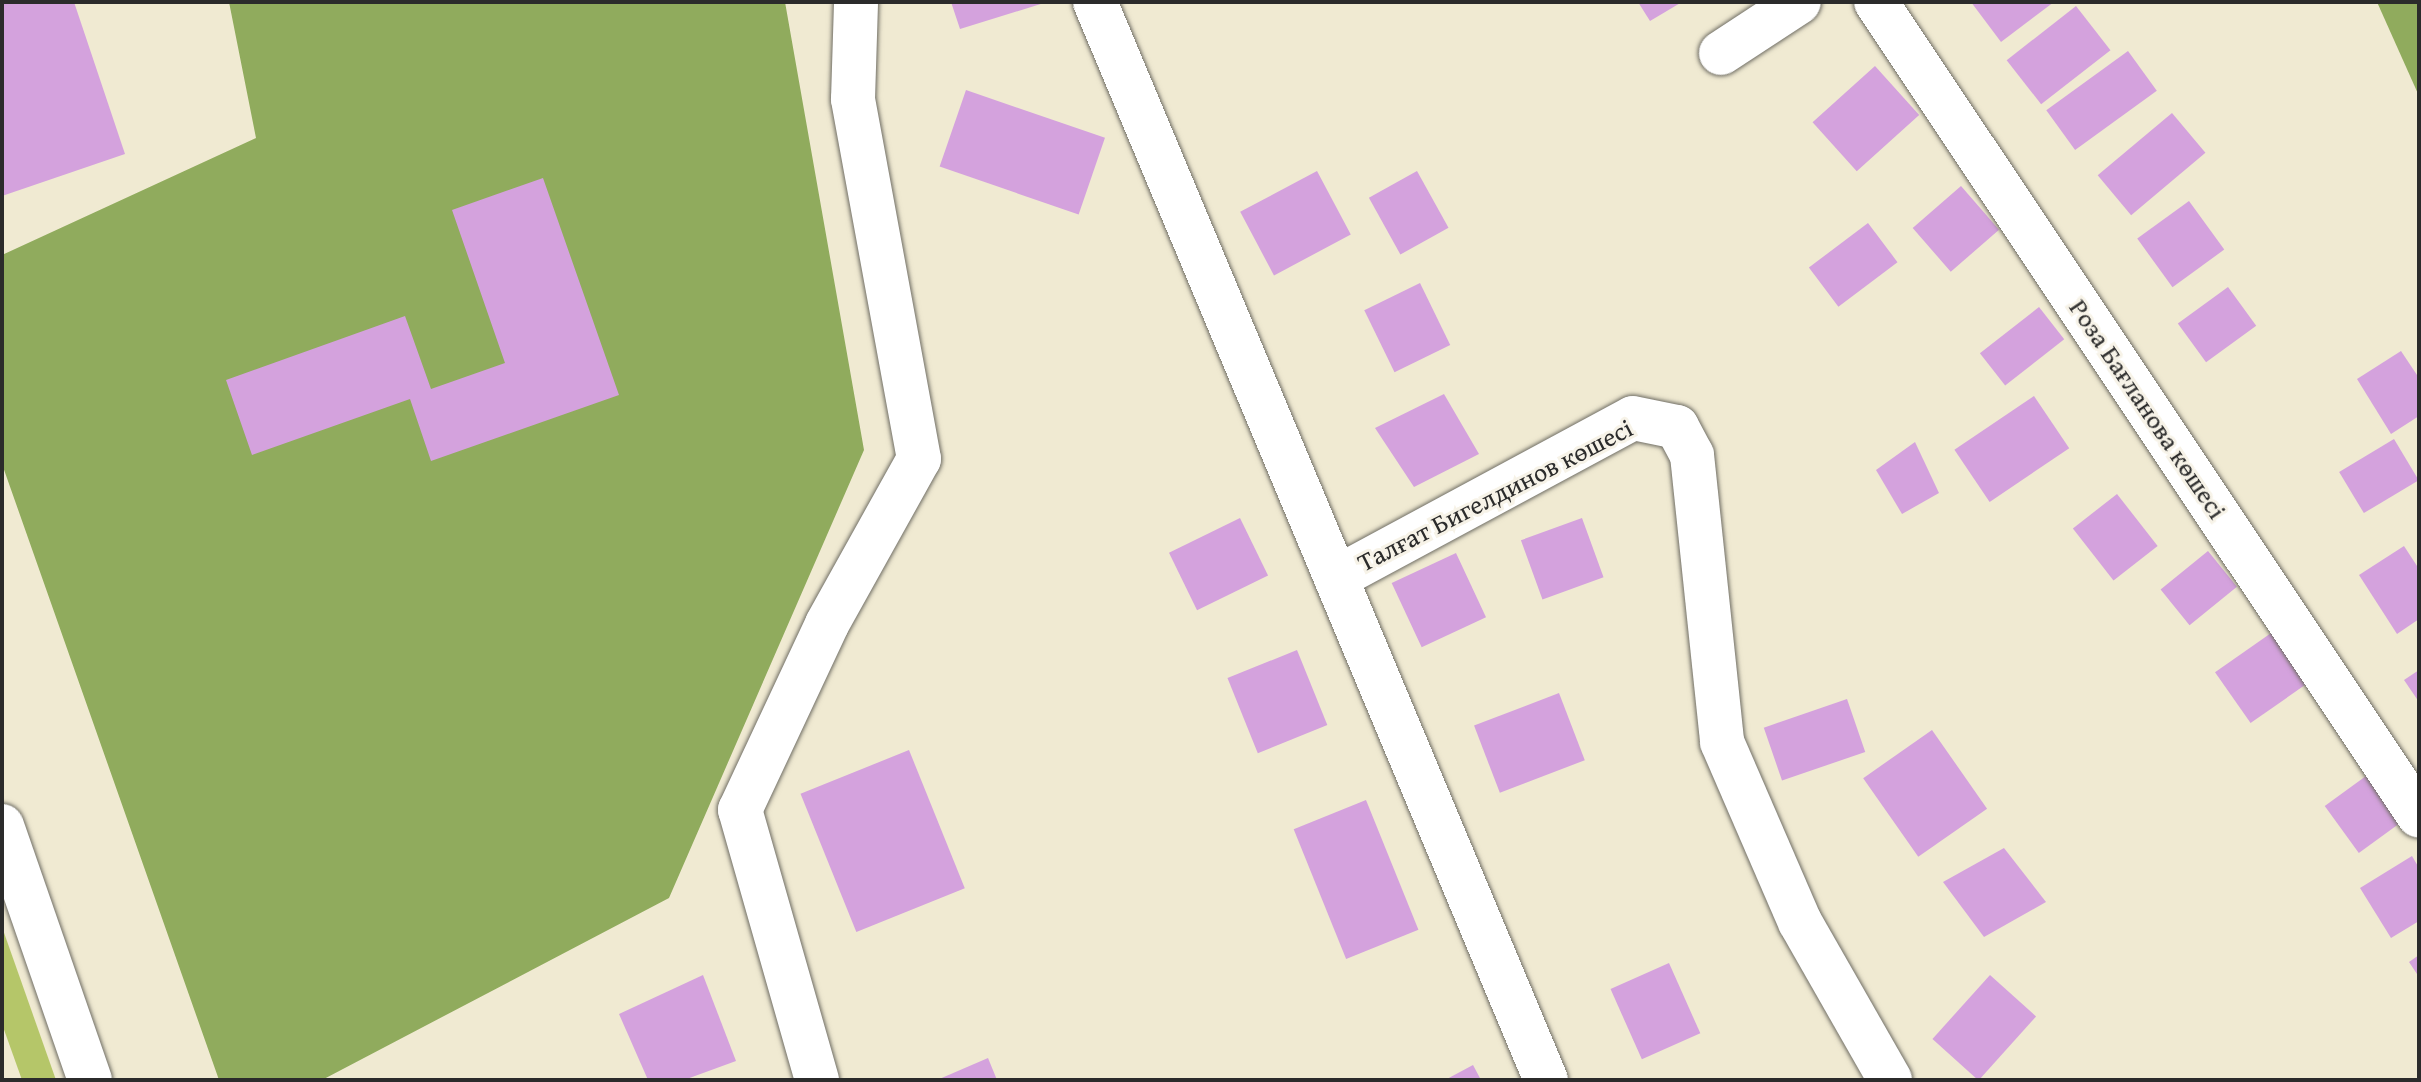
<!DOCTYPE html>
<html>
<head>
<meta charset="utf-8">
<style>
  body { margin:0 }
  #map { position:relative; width:2421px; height:1082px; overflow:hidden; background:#f0ead2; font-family:"Gentium Book Plus",serif }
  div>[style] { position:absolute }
  .green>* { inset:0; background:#b5c669 }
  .forest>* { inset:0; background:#90ab5d }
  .building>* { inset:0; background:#d4a2dd; transform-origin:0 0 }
  .roads { filter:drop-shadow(0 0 2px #706e65) drop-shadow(0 0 2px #706e65) }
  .minor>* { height:44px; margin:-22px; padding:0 22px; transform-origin:22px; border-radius:22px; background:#fff }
  .major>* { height:44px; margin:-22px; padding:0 22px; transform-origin:22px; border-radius:22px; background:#fff }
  span { translate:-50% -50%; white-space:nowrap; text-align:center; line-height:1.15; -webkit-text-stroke:6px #f7f3e8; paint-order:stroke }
  .street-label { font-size:26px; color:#2b2b2b }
  .frame { position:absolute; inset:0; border:4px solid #2b2b2b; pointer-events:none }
</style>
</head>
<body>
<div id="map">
  <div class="green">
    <i style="clip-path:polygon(2px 927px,56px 1080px,22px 1080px,2px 1024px)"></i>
  </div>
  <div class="forest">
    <i style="clip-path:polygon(229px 2px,785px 2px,864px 450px,669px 898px,322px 1080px,219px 1080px,2px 464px,2px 255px,256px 138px)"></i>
    <i style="clip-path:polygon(2377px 2px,2419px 2px,2419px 96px)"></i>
  </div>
  <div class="building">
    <i style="clip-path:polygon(2px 2px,74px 2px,125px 154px,2px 196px)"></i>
    <i style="clip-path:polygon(951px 2px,1044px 2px,1044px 3px,960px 29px)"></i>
    <i style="clip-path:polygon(1638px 2px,1682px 2px,1650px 21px)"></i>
    <i style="clip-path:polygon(1971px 2px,2054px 2px,2001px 42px)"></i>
    <i style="left:2076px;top:6px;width:56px;height:88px;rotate:52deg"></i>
    <i style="left:2128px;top:51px;width:49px;height:101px;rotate:54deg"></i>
    <i style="left:1875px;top:66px;width:66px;height:84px;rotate:48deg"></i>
    <i style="left:966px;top:90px;width:147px;height:81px;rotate:19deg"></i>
    <i style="left:2172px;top:113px;width:52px;height:97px;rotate:50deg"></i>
    <i style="left:1317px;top:171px;width:72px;height:87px;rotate:62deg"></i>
    <i style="left:1417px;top:171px;width:65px;height:55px;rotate:61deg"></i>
    <i style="clip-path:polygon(543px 178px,619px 395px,431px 461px,410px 399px,252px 455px,226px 380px,405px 316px,431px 389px,505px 363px,452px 210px)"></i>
    <i style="left:1961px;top:186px;width:58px;height:64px;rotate:49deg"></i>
    <i style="left:2189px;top:201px;width:60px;height:64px;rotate:54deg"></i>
    <i style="left:1868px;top:223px;width:49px;height:74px;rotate:53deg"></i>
    <i style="left:1420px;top:283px;width:69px;height:62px;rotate:64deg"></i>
    <i style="left:2228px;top:287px;width:48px;height:62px;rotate:54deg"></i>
    <i style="left:2039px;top:307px;width:41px;height:75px;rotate:52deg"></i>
    <i style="clip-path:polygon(2401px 351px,2419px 378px,2419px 416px,2391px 434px,2357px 379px)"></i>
    <i style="clip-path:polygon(1444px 394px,1479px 454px,1414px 487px,1375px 428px)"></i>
    <i style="left:2034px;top:396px;width:63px;height:96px;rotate:56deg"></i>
    <i style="left:2394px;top:439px;width:48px;height:64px;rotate:59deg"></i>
    <i style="clip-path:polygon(1915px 442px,1939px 493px,1902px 514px,1876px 470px)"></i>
    <i style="left:2117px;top:494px;width:66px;height:56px;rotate:52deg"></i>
    <i style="left:1240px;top:518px;width:64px;height:79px;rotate:64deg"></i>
    <i style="left:1582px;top:518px;width:63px;height:65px;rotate:70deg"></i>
    <i style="clip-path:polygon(2404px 546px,2419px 569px,2419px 619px,2397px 634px,2359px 575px)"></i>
    <i style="left:2208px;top:551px;width:46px;height:61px;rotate:51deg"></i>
    <i style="left:1456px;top:553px;width:71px;height:71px;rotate:65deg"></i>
    <i style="left:2274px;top:631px;width:62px;height:72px;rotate:55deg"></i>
    <i style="left:1297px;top:650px;width:81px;height:75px;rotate:68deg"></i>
    <i style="clip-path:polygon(2419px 670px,2419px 702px,2404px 680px)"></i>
    <i style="left:1559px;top:693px;width:72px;height:91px;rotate:69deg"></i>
    <i style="left:1847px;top:699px;width:56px;height:88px;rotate:71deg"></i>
    <i style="left:1932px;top:730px;width:96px;height:84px;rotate:55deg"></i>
    <i style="left:909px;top:750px;width:149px;height:117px;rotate:68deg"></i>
    <i style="left:2366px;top:776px;width:58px;height:51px;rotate:54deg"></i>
    <i style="left:1366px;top:800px;width:140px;height:78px;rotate:68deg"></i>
    <i style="clip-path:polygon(2004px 848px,2046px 902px,1984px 937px,1943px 882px)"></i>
    <i style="clip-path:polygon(2412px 856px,2419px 868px,2419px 921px,2391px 938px,2360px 888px)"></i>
    <i style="clip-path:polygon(2419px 955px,2419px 977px,2409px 962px)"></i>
    <i style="left:1669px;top:963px;width:77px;height:64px;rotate:66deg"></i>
    <i style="clip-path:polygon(703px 975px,736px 1061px,684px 1080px,648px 1080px,619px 1014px)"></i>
    <i style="left:1990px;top:975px;width:62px;height:86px;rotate:42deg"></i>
    <i style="clip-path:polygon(988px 1058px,997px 1080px,937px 1080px)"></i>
    <i style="clip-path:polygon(1473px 1065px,1481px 1080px,1445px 1080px)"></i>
  </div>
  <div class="roads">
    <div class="minor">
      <i style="left:1095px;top:2px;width:1169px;rotate:67.3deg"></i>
      <i style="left:1876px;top:2px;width:978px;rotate:56.29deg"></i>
      <i style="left:1721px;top:53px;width:93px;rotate:-33.2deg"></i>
      <i style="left:1336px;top:578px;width:337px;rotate:-28.3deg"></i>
      <i style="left:1633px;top:418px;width:45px;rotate:11.6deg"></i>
      <i style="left:1677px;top:427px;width:32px;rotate:62deg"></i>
      <i style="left:1692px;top:455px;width:289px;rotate:84deg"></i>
      <i style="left:1722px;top:742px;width:196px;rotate:66.6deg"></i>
      <i style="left:1800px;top:922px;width:182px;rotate:60.3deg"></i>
      <i style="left:817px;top:1080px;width:281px;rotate:-105.9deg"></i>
      <i style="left:740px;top:810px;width:205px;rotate:-64.9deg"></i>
      <i style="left:827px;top:624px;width:189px;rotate:-60.9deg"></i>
      <i style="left:919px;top:459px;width:366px;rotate:-100.4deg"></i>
      <i style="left:853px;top:99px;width:97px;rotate:-88.2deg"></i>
    </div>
    <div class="major">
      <i style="left:2px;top:826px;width:269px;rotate:70.9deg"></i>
    </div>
  </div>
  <div class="street-label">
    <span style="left:2148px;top:409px;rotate:56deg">Роза Бағланова көшесі</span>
    <span style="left:1495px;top:495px;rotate:-27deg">Талғат Бигелдинов көшесі</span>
  </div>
  <div class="frame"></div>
</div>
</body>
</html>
